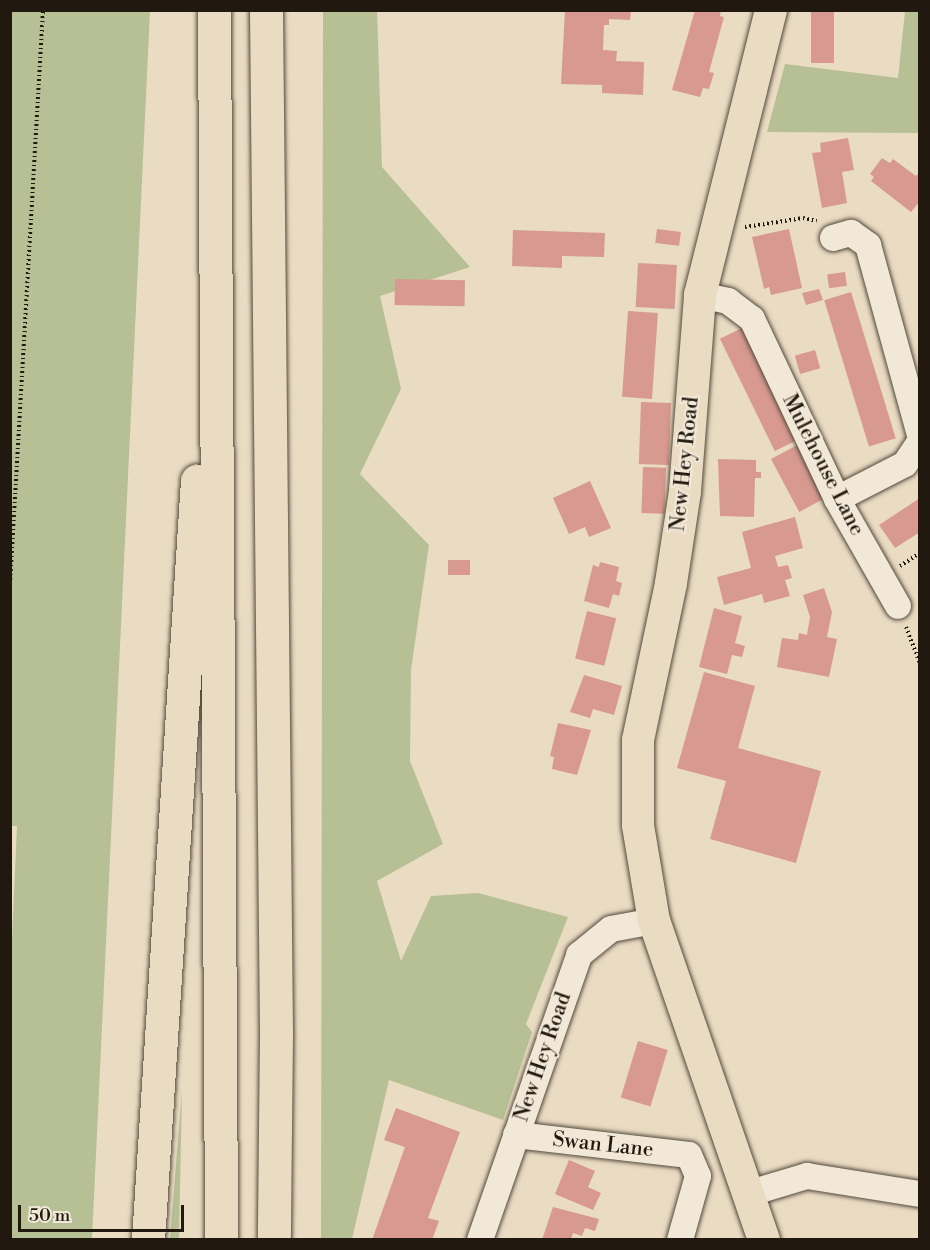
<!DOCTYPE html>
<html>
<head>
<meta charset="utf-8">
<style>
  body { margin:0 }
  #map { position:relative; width:930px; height:1250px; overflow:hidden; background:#eadbc3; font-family:"Libre Bodoni",serif }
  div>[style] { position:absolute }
  .green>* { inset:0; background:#b6c094 }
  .building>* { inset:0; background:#d79990; transform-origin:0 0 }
  .path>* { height:4px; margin-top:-2px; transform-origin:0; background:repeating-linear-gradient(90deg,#21190f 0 1.5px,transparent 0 4.5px) }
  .roads { filter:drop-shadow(0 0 2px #534a3c) drop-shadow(0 0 2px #534a3c) }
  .minor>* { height:26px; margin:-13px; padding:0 13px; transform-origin:13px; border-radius:13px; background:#f1e8d8 }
  .major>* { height:32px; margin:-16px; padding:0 16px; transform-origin:16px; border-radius:16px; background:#eadbc3 }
  .highway>* { height:33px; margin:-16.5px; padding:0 16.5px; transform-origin:16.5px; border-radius:16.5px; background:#eadbc3 }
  span { translate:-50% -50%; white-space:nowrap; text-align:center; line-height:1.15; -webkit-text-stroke:4.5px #f1e8d8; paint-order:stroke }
  .street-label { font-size:21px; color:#21190f }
  .frame { position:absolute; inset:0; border:12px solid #21190f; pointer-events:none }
  .scale { position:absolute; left:18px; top:1205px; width:166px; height:27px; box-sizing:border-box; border:3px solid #21190f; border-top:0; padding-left:8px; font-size:18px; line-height:21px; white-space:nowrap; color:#21190f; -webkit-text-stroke:4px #f1e8d8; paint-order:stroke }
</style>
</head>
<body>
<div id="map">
  <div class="green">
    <i style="clip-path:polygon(377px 10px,382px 167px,470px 267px,380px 296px,401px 389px,360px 474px,429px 545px,411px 670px,410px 761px,443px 844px,377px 881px,401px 961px,431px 896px,478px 893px,568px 917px,526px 1024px,532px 1032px,503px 1120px,389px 1080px,352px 1239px,321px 1240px,323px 11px)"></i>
    <i style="clip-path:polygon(10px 11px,150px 11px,92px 1239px,11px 1239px,10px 984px,17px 826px,10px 826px)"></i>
    <i style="clip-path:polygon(905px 11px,919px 11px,919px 133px,767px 132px,785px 64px,898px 78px)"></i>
    <i style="clip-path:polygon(182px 1090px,179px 1239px,170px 1239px)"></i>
  </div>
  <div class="building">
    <i style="clip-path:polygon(565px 10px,631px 10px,630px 20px,609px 19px,609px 25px,604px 25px,603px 50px,617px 51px,616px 61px,644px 62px,643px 95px,602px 93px,602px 85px,561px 84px)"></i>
    <i style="clip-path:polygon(695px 10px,721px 10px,720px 16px,724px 17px,709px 72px,714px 73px,709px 89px,703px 88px,700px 97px,672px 90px)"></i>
    <i style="left:811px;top:10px;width:23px;height:53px"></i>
    <i style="clip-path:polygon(848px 138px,854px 170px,842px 172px,847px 203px,822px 208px,812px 153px,821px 152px,820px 143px)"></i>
    <i style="clip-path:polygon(882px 158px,890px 163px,893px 159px,916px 176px,920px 172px,920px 201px,911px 212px,871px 181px,874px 177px,870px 174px)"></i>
    <i style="left:657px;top:229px;width:24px;height:14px;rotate:7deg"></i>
    <i style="clip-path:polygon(789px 229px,802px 288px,771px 295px,769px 287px,764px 289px,752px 237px)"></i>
    <i style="clip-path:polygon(513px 230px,605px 233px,604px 257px,562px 256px,562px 268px,512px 266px)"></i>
    <i style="left:638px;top:263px;width:39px;height:44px;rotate:3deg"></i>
    <i style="left:845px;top:272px;width:14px;height:18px;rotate:82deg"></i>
    <i style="left:395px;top:279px;width:70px;height:26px;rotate:1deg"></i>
    <i style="clip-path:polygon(819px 289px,823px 300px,806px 305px,802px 293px)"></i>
    <i style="left:851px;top:292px;width:153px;height:28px;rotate:73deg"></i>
    <i style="left:628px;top:311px;width:30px;height:86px;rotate:4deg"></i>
    <i style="left:746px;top:326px;width:125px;height:29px;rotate:64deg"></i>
    <i style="left:815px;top:350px;width:19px;height:21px;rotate:74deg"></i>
    <i style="left:641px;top:402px;width:30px;height:62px;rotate:2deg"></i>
    <i style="left:801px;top:443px;width:60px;height:34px;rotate:62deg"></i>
    <i style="clip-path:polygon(718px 459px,756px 460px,756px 472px,761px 472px,761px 478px,755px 478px,754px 517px,720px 516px)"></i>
    <i style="left:643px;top:467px;width:23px;height:46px;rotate:2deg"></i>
    <i style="clip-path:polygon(590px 481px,611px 528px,589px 537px,585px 527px,569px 534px,553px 498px)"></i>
    <i style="clip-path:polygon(920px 498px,920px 532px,895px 548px,879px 525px)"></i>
    <i style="clip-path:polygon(795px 517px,803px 548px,775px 556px,778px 567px,788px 565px,792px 578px,785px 580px,790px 596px,764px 603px,762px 594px,724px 605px,717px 577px,751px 568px,742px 532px)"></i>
    <i style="left:448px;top:560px;width:22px;height:15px"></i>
    <i style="clip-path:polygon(600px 562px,619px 567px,616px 581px,622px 583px,619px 596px,613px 594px,609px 608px,584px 601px,593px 565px,599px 567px)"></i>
    <i style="clip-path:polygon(824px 588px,832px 612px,827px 637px,837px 639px,829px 677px,777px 667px,782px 638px,798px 640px,799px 633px,807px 635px,810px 617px,803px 595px)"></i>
    <i style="clip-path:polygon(714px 608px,742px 616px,735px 643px,745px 646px,742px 657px,732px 655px,727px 674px,699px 667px)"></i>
    <i style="left:587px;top:611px;width:30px;height:49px;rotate:14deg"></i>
    <i style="clip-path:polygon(704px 672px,755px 686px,738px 748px,821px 771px,796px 863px,710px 839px,726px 781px,677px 768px)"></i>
    <i style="clip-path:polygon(584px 675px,622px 686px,614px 715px,593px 709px,590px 718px,570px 712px)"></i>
    <i style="clip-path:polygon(558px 723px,591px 730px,577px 775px,552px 769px,554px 757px,550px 756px)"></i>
    <i style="left:638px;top:1041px;width:31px;height:59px;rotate:17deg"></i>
    <i style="clip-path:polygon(396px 1108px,460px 1132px,428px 1218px,439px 1221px,432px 1240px,372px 1240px,405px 1147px,384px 1140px)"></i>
    <i style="clip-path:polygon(569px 1160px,595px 1171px,588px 1187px,601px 1193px,593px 1210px,555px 1194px)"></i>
    <i style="clip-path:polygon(553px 1207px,599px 1219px,595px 1231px,585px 1228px,582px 1236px,573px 1233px,571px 1240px,542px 1240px)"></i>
  </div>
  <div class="path">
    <i style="left:745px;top:227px;width:59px;rotate:-8.8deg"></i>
    <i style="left:803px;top:218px;width:14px;rotate:12deg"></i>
    <i style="left:900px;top:566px;width:24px;rotate:-33deg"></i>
    <i style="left:10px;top:584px;width:575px;rotate:-86.71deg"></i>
    <i style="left:906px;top:627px;width:39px;rotate:69deg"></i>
  </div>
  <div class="roads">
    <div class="minor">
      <i style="left:833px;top:238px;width:19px;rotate:-16deg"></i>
      <i style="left:851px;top:233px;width:21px;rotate:35deg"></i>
      <i style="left:868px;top:245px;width:197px;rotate:74.7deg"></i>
      <i style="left:700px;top:295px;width:29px;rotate:12deg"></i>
      <i style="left:728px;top:301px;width:30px;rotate:37deg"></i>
      <i style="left:752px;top:319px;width:199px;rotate:64.7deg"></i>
      <i style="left:837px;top:499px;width:123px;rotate:60.3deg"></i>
      <i style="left:837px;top:499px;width:76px;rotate:-27.2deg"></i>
      <i style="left:905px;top:464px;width:27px;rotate:-56deg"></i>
      <i style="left:516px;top:1135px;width:174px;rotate:6.6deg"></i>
      <i style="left:689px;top:1155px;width:23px;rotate:67deg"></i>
      <i style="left:698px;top:1176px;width:66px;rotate:105.7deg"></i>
      <i style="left:747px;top:1194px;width:63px;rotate:-16.7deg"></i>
      <i style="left:807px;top:1176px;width:114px;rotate:9.1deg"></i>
      <i style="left:480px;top:1240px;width:302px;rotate:-70.8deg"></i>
      <i style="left:579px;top:955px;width:41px;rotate:-39.1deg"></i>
      <i style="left:611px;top:929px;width:44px;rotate:-10.5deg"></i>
    </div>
    <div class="major">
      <i style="left:764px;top:1240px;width:337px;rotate:-109deg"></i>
      <i style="left:654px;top:921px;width:97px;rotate:-99.5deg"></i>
      <i style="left:638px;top:825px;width:85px;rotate:-90deg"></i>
      <i style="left:638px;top:740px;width:160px;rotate:-78.1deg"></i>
      <i style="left:671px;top:583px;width:93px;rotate:-81.3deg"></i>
      <i style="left:685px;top:491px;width:197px;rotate:-85.6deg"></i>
      <i style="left:700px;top:295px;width:294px;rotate:-76deg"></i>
    </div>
    <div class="highway">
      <i style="left:214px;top:10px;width:1230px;rotate:89.67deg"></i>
      <i style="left:266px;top:10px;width:1024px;rotate:89.44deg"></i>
      <i style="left:276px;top:1034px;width:206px;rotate:90.6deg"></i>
      <i style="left:148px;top:1240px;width:761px;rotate:-86.31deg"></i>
    </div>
  </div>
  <div class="street-label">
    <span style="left:685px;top:464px;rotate:-84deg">New Hey Road</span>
    <span style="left:823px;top:465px;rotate:63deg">Mulehouse Lane</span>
    <span style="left:543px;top:1057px;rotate:-71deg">New Hey Road</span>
    <span style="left:603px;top:1145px;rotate:6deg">Swan Lane</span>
  </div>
  <div class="frame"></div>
  <div class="scale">50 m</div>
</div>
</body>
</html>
